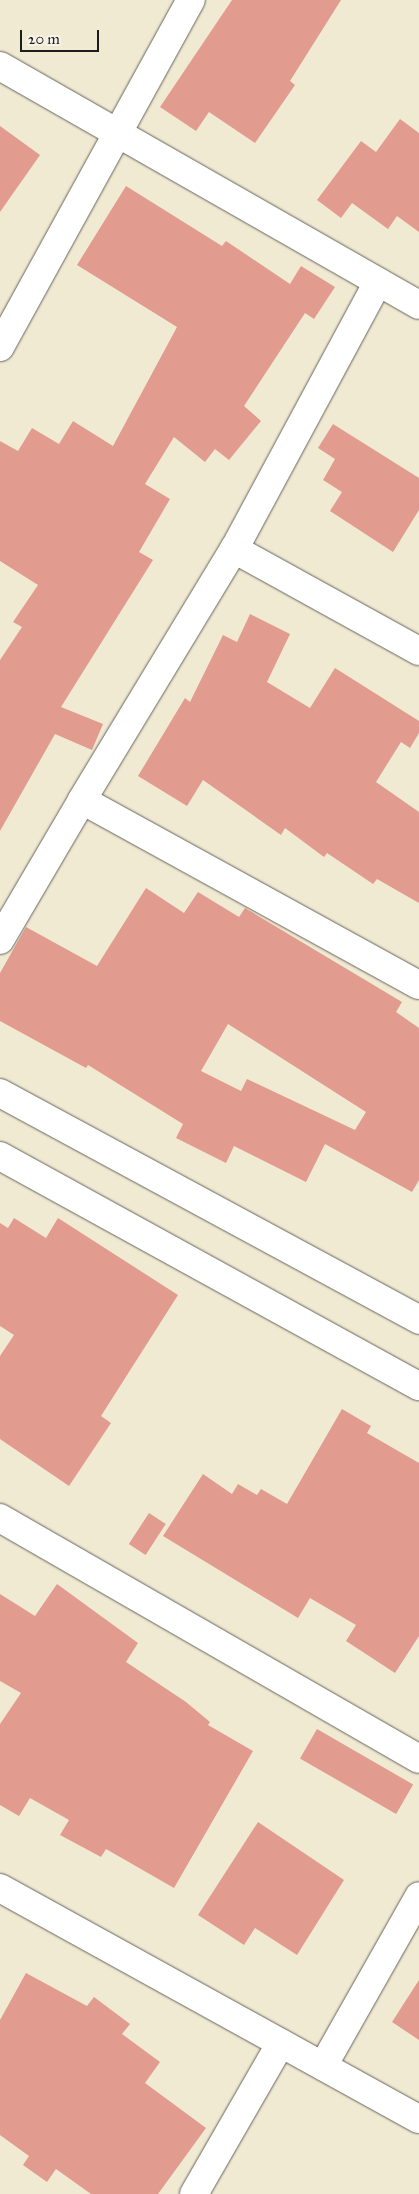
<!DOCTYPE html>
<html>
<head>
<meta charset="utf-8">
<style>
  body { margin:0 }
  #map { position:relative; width:419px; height:2194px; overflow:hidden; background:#f1ead3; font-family:"IM FELL Great Primer",serif }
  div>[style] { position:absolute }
  .building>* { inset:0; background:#e19b8f; transform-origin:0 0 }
  .roads { filter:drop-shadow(0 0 1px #67645c) drop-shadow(0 0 1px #67645c) }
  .minor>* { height:28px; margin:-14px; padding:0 14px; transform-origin:14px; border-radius:14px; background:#fff }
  span { translate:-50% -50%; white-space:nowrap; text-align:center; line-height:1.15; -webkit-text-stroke:5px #f7f3e8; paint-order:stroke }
  .scale { position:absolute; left:20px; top:30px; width:79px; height:22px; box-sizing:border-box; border:2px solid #1c1c1c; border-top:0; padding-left:6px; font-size:15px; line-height:18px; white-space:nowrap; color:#1c1c1c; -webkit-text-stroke:4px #f7f3e8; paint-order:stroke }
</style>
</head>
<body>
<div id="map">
  <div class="building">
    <i style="clip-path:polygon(232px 0,341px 0,290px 81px,295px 85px,255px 143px,209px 112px,196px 131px,160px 107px)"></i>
    <i style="clip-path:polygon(400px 119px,419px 133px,419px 232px,397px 216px,388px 229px,352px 203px,341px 218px,317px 200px,361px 141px,376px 152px)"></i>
    <i style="clip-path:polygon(0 126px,40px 155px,0 212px)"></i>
    <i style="clip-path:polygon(126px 186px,222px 246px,226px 241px,290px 284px,301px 266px,335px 287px,314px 319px,305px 313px,244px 406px,261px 421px,229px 460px,215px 449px,205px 462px,174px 437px,145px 484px,170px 499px,139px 552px,153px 560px,61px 707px,103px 724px,92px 750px,55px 734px,0 831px,0 660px,22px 627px,13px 622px,38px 585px,0 561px,0 441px,18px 451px,32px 428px,59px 444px,73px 421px,113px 446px,177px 327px,77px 265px)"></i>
    <i style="clip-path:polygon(333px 424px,419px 478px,419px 510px,393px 552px,330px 511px,342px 492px,323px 480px,335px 459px,318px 448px)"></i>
    <i style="clip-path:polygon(250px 614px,290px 634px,267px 682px,310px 708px,335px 668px,419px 721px,419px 733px,410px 748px,401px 742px,376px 782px,419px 812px,419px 903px,377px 879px,373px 884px,327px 853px,324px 857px,285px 828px,281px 835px,203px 780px,187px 806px,138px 776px,185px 698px,190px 702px,223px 635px,237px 642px)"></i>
    <i style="clip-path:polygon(evenodd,146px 888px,184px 913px,198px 892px,239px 917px,245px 908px,402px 1002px,396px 1012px,419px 1028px,419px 1180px,412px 1192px,325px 1144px,306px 1182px,234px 1146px,226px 1163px,176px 1138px,183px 1124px,88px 1065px,86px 1068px,0 1021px,0 973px,26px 927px,97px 966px,146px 888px,228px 1024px,366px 1112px,355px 1130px,247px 1079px,241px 1091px,201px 1071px,228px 1024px)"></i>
    <i style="clip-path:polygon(14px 1218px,46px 1238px,58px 1218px,178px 1295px,101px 1416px,111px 1423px,69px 1486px,0 1439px,0 1356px,14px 1335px,0 1326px,0 1223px,8px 1228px)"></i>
    <i style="clip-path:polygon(342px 1409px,371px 1426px,367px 1433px,419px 1463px,419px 1636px,395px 1673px,346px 1641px,356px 1625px,310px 1598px,298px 1618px,163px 1536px,203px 1474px,232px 1494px,238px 1484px,257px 1495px,261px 1489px,287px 1504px)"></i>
    <i style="left:149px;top:1513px;width:20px;height:37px;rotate:33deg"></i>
    <i style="clip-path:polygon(57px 1584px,138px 1643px,126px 1662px,186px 1702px,210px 1722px,208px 1725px,253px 1751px,174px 1888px,106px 1849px,101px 1857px,60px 1835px,69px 1820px,30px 1798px,19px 1816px,0 1805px,0 1724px,21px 1693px,0 1681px,0 1594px,35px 1616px)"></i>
    <i style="left:317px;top:1729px;width:111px;height:34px;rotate:30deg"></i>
    <i style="clip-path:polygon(258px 1822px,344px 1880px,297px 1955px,255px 1928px,244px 1945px,198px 1915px)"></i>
    <i style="clip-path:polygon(26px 1973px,87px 2006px,94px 1997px,130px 2024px,122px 2034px,160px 2062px,145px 2083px,206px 2128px,158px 2194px,91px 2194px,56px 2169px,47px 2182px,23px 2165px,29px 2156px,0 2135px,0 2020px)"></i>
    <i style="clip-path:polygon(419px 1980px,419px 2040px,392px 2022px)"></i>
  </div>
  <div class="roads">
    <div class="minor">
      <i style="left:0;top:66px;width:482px;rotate:29.7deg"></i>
      <i style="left:378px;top:282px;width:303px;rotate:118.3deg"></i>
      <i style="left:234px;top:549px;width:293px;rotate:121.2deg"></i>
      <i style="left:82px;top:800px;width:384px;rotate:28.8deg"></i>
      <i style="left:0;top:347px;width:396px;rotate:-61.2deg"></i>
      <i style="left:234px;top:549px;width:211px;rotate:28.9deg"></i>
      <i style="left:0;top:940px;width:162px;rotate:-59.6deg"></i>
      <i style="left:0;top:1093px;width:477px;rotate:28.4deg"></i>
      <i style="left:0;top:1156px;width:478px;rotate:28.8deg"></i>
      <i style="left:0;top:1518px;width:483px;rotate:29.9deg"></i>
      <i style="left:0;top:1888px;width:478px;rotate:28.9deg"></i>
      <i style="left:323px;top:2066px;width:195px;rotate:-60.5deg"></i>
      <i style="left:194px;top:2194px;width:174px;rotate:-60.1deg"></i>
    </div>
  </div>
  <div class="scale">20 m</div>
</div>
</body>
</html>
